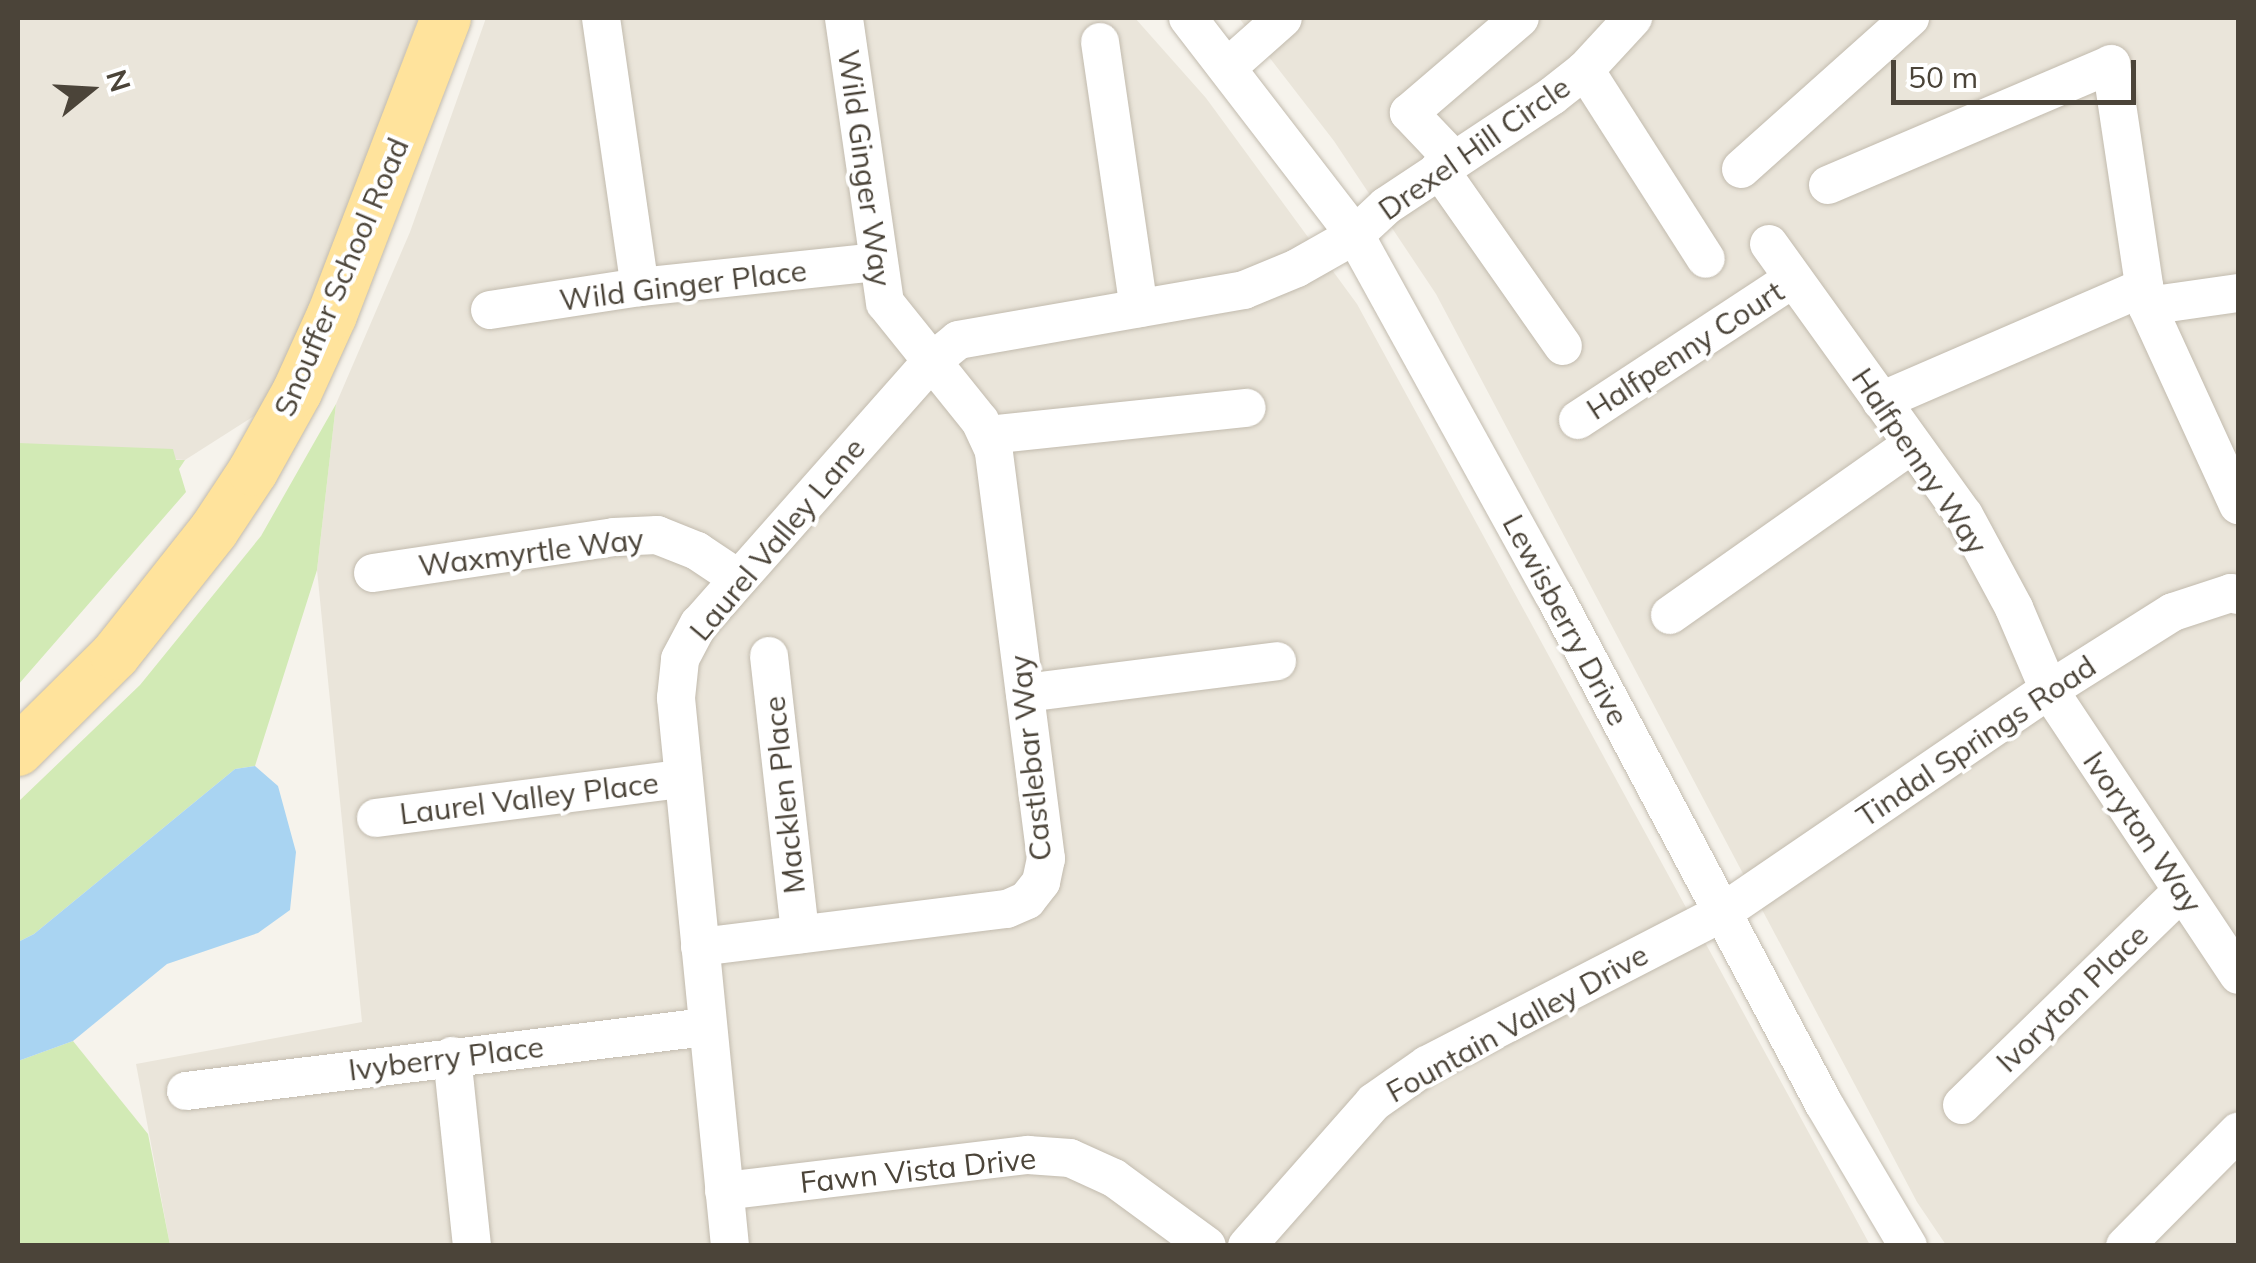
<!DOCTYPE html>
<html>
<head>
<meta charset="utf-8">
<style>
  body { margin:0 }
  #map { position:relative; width:2256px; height:1263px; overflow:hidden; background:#f6f3ec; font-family:Mulish,sans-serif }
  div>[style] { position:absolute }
  .residential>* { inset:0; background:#eae5da }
  .green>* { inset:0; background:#d2eab5 }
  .water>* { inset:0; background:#a9d4f2 }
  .roads { filter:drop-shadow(0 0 2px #c2bbae) drop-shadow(0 0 2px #c2bbae) }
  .minor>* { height:38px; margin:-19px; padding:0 19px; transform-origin:19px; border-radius:19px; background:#fff }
  .major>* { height:50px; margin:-25px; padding:0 25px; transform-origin:25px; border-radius:25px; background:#ffe39c }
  span { translate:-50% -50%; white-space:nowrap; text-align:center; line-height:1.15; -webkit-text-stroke:8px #fff; paint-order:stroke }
  .street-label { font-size:30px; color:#4b4439 }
  .frame { position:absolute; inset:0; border:20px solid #4b4439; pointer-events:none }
  .north { position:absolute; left:40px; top:40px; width:100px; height:100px; -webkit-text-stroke:8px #fff; paint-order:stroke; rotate:72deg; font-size:28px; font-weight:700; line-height:40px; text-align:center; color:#4b4439 }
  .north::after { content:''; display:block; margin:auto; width:35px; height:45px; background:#4b4439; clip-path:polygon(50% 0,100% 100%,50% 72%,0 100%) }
  .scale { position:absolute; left:1891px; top:60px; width:245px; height:45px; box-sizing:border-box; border:5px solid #4b4439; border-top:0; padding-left:12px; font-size:30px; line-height:35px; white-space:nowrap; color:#4b4439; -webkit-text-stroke:8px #fff; paint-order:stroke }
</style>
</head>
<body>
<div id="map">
  <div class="residential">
    <i style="clip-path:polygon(18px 18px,418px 18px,330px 257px,265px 409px,185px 460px,18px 451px)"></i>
    <i style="clip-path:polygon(486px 18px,1135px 18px,1206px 98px,1357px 304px,1870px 1245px,170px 1245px,136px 1064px,362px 1022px,317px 570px,336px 404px,410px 232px)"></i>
    <i style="clip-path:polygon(1239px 18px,2238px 18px,2238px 1245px,1946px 1245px,1917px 1202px,1436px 294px,1334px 141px)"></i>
  </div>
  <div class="green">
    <i style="clip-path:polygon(336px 404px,317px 570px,255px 766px,235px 769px,34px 934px,18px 942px,18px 802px,140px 685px,261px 536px)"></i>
    <i style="clip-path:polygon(18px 443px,173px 449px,176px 460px,185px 460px,179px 469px,186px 492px,18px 685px)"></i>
    <i style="clip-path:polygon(73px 1041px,148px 1134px,170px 1245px,18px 1245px,18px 1061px)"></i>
  </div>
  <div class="water">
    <i style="clip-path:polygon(255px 766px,278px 786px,296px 852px,290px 910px,258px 933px,167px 964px,73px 1041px,18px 1061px,18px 942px,34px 934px,235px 769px)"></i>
  </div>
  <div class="roads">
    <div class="minor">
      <i style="left:601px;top:18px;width:272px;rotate:81.8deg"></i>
      <i style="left:1188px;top:18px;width:274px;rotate:52.4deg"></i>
      <i style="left:1355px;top:235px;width:411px;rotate:61.1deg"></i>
      <i style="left:1554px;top:595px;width:576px;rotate:62.06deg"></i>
      <i style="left:1824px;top:1104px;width:165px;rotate:59.4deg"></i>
      <i style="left:1100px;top:42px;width:269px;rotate:81.7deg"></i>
      <i style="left:1229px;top:66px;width:72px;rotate:-41.6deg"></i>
      <i style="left:1585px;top:70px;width:224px;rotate:57.4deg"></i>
      <i style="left:1453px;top:159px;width:64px;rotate:-133.7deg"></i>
      <i style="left:1409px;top:113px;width:146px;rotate:-40.6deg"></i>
      <i style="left:1439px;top:169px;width:216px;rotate:55deg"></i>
      <i style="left:1741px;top:169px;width:227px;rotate:-41.8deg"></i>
      <i style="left:1828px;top:185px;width:308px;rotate:-23.1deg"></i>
      <i style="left:2111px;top:64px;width:245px;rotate:81.5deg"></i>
      <i style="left:2147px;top:306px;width:219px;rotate:65.4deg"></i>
      <i style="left:1769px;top:244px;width:334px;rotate:54.3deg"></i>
      <i style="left:1964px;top:515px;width:106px;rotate:61.7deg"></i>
      <i style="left:2014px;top:608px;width:89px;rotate:66.9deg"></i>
      <i style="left:2049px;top:690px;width:342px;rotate:56.4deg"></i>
      <i style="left:2147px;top:306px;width:92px;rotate:-8.1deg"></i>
      <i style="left:490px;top:310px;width:152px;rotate:-8.7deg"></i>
      <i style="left:640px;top:287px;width:237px;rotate:-6deg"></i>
      <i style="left:1881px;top:401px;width:287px;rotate:-23.4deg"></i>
      <i style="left:1578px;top:420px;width:257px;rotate:-33.3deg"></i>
      <i style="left:988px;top:435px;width:260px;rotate:-6deg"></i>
      <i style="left:373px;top:573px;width:244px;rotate:-8.5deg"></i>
      <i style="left:614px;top:537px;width:43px;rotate:-2.7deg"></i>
      <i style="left:657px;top:535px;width:43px;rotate:21.8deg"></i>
      <i style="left:697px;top:551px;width:50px;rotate:33.7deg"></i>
      <i style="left:1670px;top:615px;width:296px;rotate:-35.2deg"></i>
      <i style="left:769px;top:656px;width:280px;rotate:83.6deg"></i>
      <i style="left:1025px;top:693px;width:254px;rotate:-7.2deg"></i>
      <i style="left:376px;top:818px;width:308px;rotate:-7.3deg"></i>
      <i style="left:700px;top:947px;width:309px;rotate:-7.1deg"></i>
      <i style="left:1007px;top:909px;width:22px;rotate:-24deg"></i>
      <i style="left:1027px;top:900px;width:23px;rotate:-52deg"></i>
      <i style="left:1041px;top:882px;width:24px;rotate:-78deg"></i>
      <i style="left:1046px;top:859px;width:411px;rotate:-97.3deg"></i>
      <i style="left:994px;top:451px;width:33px;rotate:-115deg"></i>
      <i style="left:980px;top:421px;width:151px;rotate:-128.8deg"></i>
      <i style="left:885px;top:303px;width:288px;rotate:-98.2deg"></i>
      <i style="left:452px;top:1056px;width:191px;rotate:84deg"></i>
      <i style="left:186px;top:1091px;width:524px;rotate:-7.02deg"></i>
      <i style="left:1962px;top:1105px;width:307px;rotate:-44.2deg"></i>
      <i style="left:724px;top:1191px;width:306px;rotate:-6.8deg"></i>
      <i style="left:1028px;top:1155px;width:42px;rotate:4.1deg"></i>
      <i style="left:1070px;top:1158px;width:48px;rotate:24.4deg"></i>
      <i style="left:1114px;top:1178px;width:115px;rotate:36.2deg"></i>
      <i style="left:730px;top:1246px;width:551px;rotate:-95.63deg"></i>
      <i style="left:676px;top:698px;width:39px;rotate:-84deg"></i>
      <i style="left:680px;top:659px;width:40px;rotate:-62deg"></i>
      <i style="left:699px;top:624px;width:349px;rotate:-48.5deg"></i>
      <i style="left:930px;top:363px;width:36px;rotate:-39deg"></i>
      <i style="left:958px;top:340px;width:290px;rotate:-9.9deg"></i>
      <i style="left:1244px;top:290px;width:57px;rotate:-22.5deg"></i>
      <i style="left:1297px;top:268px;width:67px;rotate:-29.6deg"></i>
      <i style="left:1355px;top:235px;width:42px;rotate:-43.1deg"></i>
      <i style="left:1386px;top:206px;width:199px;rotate:-33.5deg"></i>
      <i style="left:1552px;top:96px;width:42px;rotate:-38.2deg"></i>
      <i style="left:1585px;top:70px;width:71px;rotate:-47.3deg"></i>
      <i style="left:1247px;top:1246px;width:192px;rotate:-48.6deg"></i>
      <i style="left:1374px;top:1102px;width:65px;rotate:-34.9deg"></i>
      <i style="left:1427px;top:1065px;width:333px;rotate:-27.3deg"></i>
      <i style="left:1723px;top:912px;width:394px;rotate:-34.3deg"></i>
      <i style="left:2049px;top:690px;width:146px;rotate:-32.2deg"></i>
      <i style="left:2173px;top:612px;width:61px;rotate:-18.1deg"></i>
      <i style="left:2231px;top:593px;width:7px;rotate:16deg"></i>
      <i style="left:2125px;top:1246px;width:161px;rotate:-45.3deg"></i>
    </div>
    <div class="major">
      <i style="left:18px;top:751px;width:136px;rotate:-44.7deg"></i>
      <i style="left:115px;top:655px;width:159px;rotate:-51.6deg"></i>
      <i style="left:214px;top:530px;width:71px;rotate:-56.5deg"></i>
      <i style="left:253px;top:471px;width:90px;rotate:-60.9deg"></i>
      <i style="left:297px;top:392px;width:85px;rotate:-65.6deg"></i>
      <i style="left:332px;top:315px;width:318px;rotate:-69deg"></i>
    </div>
  </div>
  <div class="street-label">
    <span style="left:1474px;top:148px;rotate:-35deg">Drexel Hill Circle</span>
    <span style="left:865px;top:168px;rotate:82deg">Wild Ginger Way</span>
    <span style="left:341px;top:277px;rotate:-67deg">Snouffer School Road</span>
    <span style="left:683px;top:285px;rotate:-7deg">Wild Ginger Place</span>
    <span style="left:1685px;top:350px;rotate:-33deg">Halfpenny Court</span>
    <span style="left:1920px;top:461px;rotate:56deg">Halfpenny Way</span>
    <span style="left:777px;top:539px;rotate:-50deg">Laurel Valley Lane</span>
    <span style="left:531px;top:552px;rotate:-7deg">Waxmyrtle Way</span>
    <span style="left:1566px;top:620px;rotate:62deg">Lewisberry Drive</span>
    <span style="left:1976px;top:741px;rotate:-34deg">Tindal Springs Road</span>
    <span style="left:1030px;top:758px;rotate:-96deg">Castlebar Way</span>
    <span style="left:784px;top:795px;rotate:-96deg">Macklen Place</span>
    <span style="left:529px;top:798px;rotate:-7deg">Laurel Valley Place</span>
    <span style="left:2143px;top:832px;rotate:56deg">Ivoryton Way</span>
    <span style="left:2072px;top:998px;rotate:-44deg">Ivoryton Place</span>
    <span style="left:1517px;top:1023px;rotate:-29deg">Fountain Valley Drive</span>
    <span style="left:446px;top:1058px;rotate:-7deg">Ivyberry Place</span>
    <span style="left:918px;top:1170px;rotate:-6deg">Fawn Vista Drive</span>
  </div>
  <div class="frame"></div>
  <div class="north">N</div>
  <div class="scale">50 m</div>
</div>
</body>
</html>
